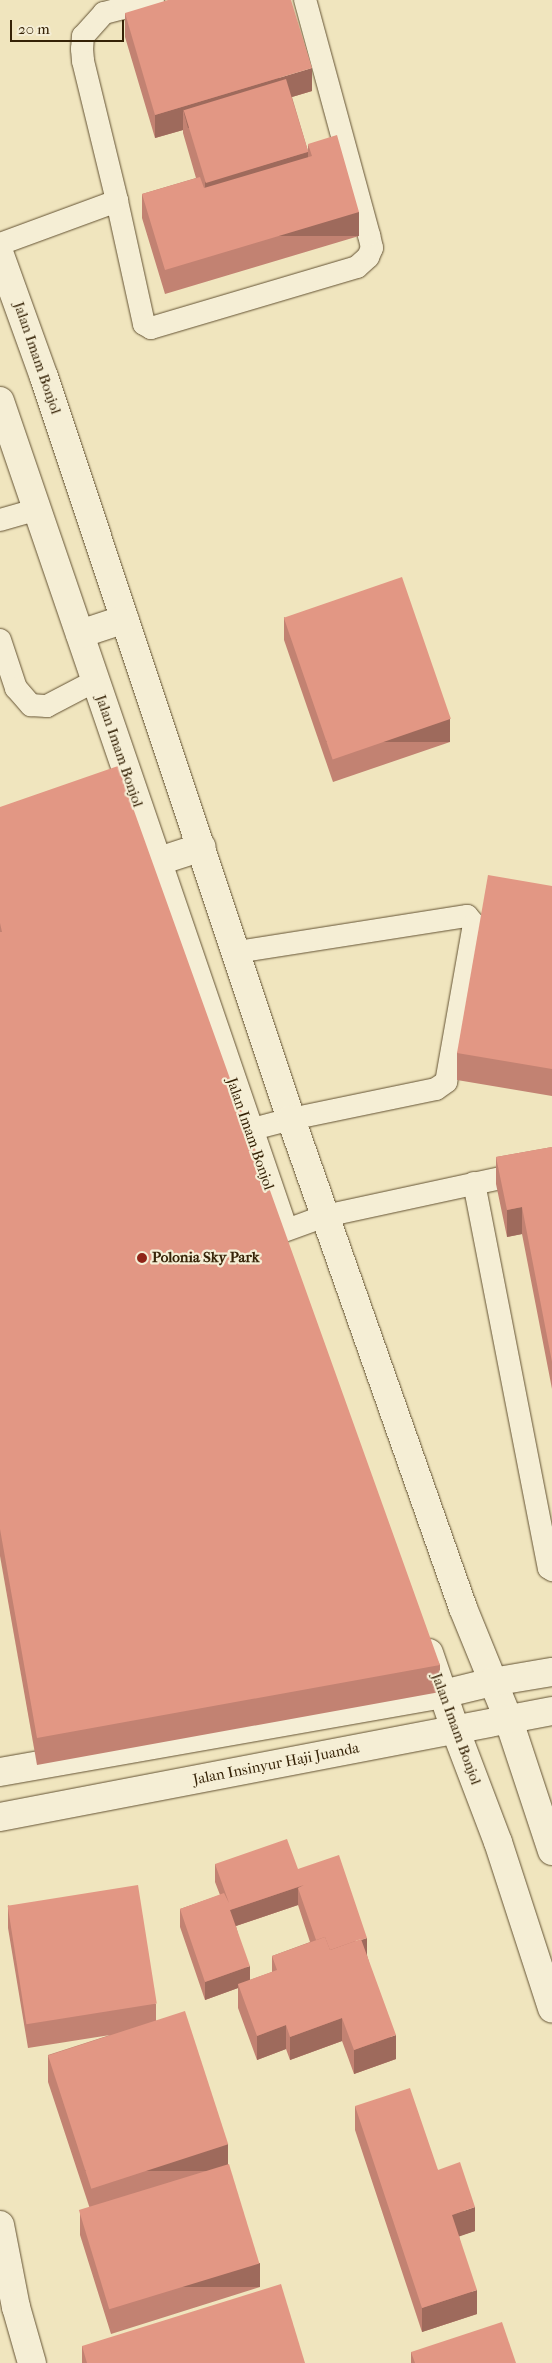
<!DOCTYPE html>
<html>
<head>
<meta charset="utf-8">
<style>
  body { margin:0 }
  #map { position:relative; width:552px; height:2363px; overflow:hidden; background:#f0e5be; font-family:"IM FELL French Canon",serif }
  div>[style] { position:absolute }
  .roads { filter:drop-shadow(0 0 1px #645334) drop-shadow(0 0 1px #645334) }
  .lane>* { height:22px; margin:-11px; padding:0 11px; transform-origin:11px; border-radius:11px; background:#f5eed5 }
  .street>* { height:28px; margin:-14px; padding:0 14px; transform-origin:14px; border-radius:14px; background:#f5eed5 }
  .secondary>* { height:28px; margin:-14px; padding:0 14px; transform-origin:14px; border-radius:14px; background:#f5eed5 }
  .wall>* { inset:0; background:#c28272 }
  .shaded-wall>* { inset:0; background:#9e6a5c; transform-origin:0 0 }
  .building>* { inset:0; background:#e29784; transform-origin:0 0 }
  .dots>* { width:14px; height:14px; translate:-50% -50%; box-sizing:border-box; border:2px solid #f5eed5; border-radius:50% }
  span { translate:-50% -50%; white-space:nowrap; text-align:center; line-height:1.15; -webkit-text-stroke:4.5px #f5eed5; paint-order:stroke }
  .street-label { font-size:15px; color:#352206 }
  .poi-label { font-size:15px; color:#352206; font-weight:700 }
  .left { translate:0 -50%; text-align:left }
  .scale { position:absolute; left:10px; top:20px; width:114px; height:22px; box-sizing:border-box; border:2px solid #352206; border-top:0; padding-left:6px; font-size:15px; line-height:18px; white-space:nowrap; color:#352206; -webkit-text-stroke:4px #f5eed5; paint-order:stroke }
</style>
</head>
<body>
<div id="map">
  <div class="roads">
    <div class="lane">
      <i style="left:153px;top:0;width:51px;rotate:165.1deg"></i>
      <i style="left:104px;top:13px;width:31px;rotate:132deg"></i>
      <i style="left:83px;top:36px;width:13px;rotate:94deg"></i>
      <i style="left:82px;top:49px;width:12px;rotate:85deg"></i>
      <i style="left:83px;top:61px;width:144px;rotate:76.3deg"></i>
      <i style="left:117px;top:201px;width:126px;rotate:77.6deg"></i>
      <i style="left:144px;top:324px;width:8px;rotate:30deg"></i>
      <i style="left:151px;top:328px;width:215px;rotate:-16.5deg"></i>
      <i style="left:357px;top:267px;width:15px;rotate:-42deg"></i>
      <i style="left:368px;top:257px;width:10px;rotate:-66deg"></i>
      <i style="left:372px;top:248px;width:13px;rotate:-103deg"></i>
      <i style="left:369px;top:235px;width:244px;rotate:-105.2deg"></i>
      <i style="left:0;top:244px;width:125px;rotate:-20.2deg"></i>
      <i style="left:0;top:520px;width:40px;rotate:-16deg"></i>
      <i style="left:0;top:640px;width:51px;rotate:71.6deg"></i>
      <i style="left:16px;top:688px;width:23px;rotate:49deg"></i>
      <i style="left:31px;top:705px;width:16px;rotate:4deg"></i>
      <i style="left:47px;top:706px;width:54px;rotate:-27.5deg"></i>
      <i style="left:237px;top:952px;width:233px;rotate:-8.9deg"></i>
      <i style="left:467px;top:916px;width:11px;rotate:49deg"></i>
      <i style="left:474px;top:924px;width:160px;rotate:100deg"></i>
      <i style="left:446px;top:1082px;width:12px;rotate:145deg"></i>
      <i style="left:436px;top:1089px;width:148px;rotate:168.3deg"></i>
      <i style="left:291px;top:1119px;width:43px;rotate:165.3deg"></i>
      <i style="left:474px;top:1183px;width:392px;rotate:79deg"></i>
      <i style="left:549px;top:1568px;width:4px;rotate:34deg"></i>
      <i style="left:284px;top:1231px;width:44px;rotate:-20.1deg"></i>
      <i style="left:325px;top:1216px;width:232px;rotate:-12.2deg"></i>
    </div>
    <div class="street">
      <i style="left:0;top:2225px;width:84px;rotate:79deg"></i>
      <i style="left:16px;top:2307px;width:58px;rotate:74.1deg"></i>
    </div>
    <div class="secondary">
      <i style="left:0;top:255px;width:130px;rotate:70.2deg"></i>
      <i style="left:44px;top:377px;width:782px;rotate:71.59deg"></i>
      <i style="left:291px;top:1119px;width:518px;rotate:70.62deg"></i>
      <i style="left:463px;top:1608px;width:119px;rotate:67.8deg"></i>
      <i style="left:508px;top:1718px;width:140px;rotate:71.7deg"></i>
      <i style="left:0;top:401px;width:868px;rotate:71.11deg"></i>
      <i style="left:80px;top:634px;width:47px;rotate:-18.4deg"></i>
      <i style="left:156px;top:862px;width:48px;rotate:-18.1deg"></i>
      <i style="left:429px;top:1653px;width:80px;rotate:71.1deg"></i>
      <i style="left:455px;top:1729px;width:121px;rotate:69.2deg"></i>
      <i style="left:498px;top:1842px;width:175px;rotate:72deg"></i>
      <i style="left:0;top:1772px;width:450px;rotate:-10deg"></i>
      <i style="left:443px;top:1694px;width:50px;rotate:-13.8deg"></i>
      <i style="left:492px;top:1682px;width:61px;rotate:-9.5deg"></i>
      <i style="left:0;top:1817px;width:562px;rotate:-10.87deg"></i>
    </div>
  </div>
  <div class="wall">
    <i style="clip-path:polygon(125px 13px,312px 91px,292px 97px,308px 151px,308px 144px,359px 236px,165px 294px,142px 218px,142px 194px,196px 178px,183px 133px,183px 130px,155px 138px,125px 37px)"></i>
    <i style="clip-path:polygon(284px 617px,450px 742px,333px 782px,284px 640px)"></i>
    <i style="clip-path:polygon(0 807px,440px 1665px,440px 1692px,37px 1765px,0 1556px)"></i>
    <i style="clip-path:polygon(552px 886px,552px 1096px,457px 1080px,457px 1053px)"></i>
    <i style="clip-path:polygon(552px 1147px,552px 1389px,522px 1234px,507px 1237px,496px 1184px,496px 1157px)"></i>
    <i style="clip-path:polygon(evenodd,215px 1864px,298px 1869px,367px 1955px,396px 2059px,354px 2074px,342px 2041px,290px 2060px,286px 2049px,257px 2060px,238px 2008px,238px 1988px,205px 2000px,180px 1927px,180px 1909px,220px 1895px,215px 1882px,215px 1864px,298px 1905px,310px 1942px,272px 1956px,272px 1972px,250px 1980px,236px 1926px,298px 1905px)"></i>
    <i style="clip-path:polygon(8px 1905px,156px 2004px,156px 2020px,228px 2164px,260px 2287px,111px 2334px,80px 2235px,80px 2212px,90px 2209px,48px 2082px,48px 2055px,110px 2035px,28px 2048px,8px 1928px)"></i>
    <i style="clip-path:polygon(355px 2106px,438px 2170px,475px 2231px,459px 2236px,477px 2314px,422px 2332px,355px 2130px)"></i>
    <i style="clip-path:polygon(82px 2346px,305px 2363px,82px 2363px)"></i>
    <i style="clip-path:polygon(411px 2352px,516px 2363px,411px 2363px)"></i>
  </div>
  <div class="shaded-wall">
    <i style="clip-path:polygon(312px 68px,312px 91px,188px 128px,183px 109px,183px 130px,155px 138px,155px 115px)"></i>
    <i style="clip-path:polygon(308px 152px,308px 175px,205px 206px,205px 182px)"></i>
    <i style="left:359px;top:212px;width:24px;height:202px;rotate:90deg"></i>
    <i style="left:450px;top:719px;width:23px;height:124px;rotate:90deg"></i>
    <i style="clip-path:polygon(522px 1207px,522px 1234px,507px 1237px,507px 1210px)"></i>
    <i style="clip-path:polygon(304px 1885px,298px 1888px,298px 1905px,230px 1928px,230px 1910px)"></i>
    <i style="clip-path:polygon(367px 1938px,367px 1956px,330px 1950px)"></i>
    <i style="clip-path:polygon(250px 1966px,250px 1984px,238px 1984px,238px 1988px,205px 2000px,205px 1982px)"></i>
    <i style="clip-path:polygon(342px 2018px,342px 2041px,290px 2060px,290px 2037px)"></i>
    <i style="clip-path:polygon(286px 2025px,286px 2049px,257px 2060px,257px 2036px)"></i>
    <i style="clip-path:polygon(396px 2035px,396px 2059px,354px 2074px,354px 2050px)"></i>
    <i style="left:228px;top:2144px;width:27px;height:143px;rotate:90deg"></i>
    <i style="clip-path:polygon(475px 2207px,475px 2231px,452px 2239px,452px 2215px)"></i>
    <i style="left:260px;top:2263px;width:24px;height:157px;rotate:90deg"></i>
    <i style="clip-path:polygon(477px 2290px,477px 2314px,422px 2332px,422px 2308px)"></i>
  </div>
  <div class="building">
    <i style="clip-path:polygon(168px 0,291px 0,312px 68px,155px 115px,125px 13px)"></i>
    <i style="left:286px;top:79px;width:76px;height:107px;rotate:73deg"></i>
    <i style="clip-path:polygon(337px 135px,359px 212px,165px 270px,142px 194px,200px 177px,204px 188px,312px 156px,308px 144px)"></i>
    <i style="left:402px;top:577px;width:150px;height:125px;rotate:71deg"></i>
    <i style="clip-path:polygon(118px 766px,440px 1665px,37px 1738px,0 1529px,0 932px,2px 932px,0 923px,0 807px)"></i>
    <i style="clip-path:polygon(488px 875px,552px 886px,552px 1069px,457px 1053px)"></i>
    <i style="clip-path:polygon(552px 1147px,552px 1362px,522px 1207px,507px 1210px,496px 1157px)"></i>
    <i style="clip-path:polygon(287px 1839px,298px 1869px,339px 1855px,367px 1938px,361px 1940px,361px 1939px,330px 1950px,325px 1937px,316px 1940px,298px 1888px,304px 1885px,230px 1910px,250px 1966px,205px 1982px,180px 1909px,224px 1893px,229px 1903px,215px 1864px)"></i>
    <i style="left:138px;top:1885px;width:120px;height:132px;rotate:81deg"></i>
    <i style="clip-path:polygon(325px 1937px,330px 1950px,361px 1939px,396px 2035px,354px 2050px,342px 2018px,290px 2037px,286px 2025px,257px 2036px,238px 1984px,277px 1970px,272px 1956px)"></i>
    <i style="left:185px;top:2011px;width:140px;height:144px;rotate:72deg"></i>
    <i style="clip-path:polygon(410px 2088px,438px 2170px,460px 2162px,475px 2207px,452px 2215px,477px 2290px,422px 2308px,355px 2106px)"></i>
    <i style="left:229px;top:2164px;width:104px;height:157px;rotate:73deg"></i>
    <i style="clip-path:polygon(281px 2284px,305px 2363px,87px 2363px,82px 2346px)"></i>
    <i style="clip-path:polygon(502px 2322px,516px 2363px,415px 2363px,411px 2352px)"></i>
  </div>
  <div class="dots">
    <i style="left:142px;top:1258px;background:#8f2418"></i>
  </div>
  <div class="street-label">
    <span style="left:37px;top:358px;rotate:71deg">Jalan Imam Bonjol</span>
    <span style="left:119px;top:751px;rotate:71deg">Jalan Imam Bonjol</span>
    <span style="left:250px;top:1134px;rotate:71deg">Jalan Imam Bonjol</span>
    <span style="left:456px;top:1729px;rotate:70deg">Jalan Imam Bonjol</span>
    <span style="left:276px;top:1764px;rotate:-11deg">Jalan Insinyur Haji Juanda</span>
  </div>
  <div class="poi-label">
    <span class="left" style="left:152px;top:1258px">Polonia Sky Park</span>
  </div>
  <div class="scale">20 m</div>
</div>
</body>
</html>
